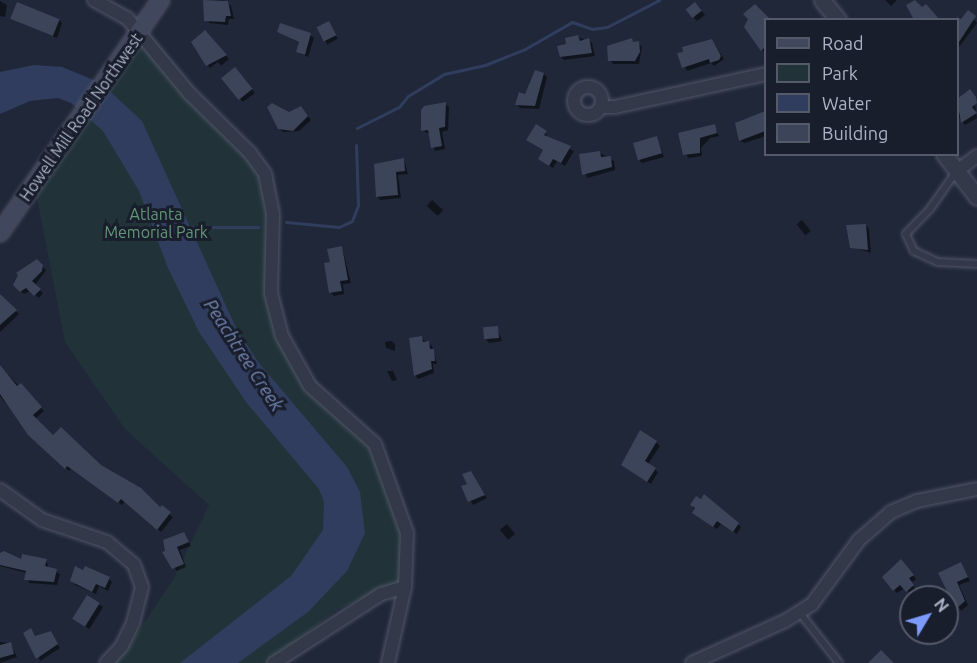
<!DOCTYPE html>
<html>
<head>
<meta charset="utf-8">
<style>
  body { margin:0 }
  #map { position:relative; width:977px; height:663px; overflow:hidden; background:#1f2738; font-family:Ubuntu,sans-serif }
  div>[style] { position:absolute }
  .green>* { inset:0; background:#213339 }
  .water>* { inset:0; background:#303d5e }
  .shadow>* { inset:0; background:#0007; transform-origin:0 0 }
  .stream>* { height:3px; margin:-1.5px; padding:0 1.5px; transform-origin:1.5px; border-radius:1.5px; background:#303d5e }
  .building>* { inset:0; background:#3b4459; transform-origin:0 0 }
  .roads { filter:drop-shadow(0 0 2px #515667) drop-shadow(0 0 2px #515667) }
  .service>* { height:6px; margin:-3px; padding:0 3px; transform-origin:3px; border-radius:3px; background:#333949 }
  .minor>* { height:12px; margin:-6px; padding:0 6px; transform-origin:6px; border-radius:6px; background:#333949 }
  .minor>.ring { margin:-6px; padding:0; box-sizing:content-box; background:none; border:12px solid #333949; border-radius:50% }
  .tertiary>* { height:15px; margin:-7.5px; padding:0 7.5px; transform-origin:7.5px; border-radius:7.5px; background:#333949 }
  .secondary>* { height:16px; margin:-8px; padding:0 8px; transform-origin:8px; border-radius:8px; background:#41475c }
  span { translate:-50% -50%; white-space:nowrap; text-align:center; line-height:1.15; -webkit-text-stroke:6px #191e2d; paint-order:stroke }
  .street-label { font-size:16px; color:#adb3c6 }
  .park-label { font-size:16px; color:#649777 }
  .water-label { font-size:18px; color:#7485af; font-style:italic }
  .legend { position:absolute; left:764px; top:18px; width:195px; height:138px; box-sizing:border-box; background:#191e2d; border:2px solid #545a6a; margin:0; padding:8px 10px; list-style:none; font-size:18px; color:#adb3c6 }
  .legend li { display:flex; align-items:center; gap:12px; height:30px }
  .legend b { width:30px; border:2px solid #545a6a }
  .north { position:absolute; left:899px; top:585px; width:60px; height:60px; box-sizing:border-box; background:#191e2d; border:2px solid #545a6a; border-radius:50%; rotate:52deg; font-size:16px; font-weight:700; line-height:24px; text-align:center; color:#adb3c6 }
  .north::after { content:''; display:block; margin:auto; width:21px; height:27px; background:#7c9bfc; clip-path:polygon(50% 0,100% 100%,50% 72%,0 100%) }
</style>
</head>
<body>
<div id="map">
  <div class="green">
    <i style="clip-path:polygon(146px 28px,265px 179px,277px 295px,292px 354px,358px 428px,408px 522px,401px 583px,336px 610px,269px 663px,106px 663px,125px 651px,173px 580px,209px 505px,125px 429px,65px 342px,35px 187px)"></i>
  </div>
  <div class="water">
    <i style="clip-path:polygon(34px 65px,62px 67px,101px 83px,142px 121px,236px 328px,259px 363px,347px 467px,360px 492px,365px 533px,347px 571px,308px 612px,238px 663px,180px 663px,291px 576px,323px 530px,324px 502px,319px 489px,246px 402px,199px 332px,168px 268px,139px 191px,103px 131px,71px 103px,58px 98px,30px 101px,0 114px,0 72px)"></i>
  </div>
  <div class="shadow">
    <i style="clip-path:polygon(224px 0,231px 6px,234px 19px,229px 19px,228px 25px,209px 23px,205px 1px)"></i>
    <i style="clip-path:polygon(885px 0,897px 0,891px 6px)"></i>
    <i style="clip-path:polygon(0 1px,7px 5px,5px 17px,0 16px)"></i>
    <i style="clip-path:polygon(699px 8px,705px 15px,697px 21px,694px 18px)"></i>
    <i style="clip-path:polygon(968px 12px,977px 23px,959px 47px,958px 20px,954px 20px,956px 18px,961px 21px)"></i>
    <i style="clip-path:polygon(12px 18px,59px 20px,62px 23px,57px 38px)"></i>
    <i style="clip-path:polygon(749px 19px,766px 20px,765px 53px,762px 50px)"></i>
    <i style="left:329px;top:23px;width:18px;height:12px;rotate:61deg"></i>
    <i style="clip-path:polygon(204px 32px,229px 59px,221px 66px,218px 62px,210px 68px,195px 49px,193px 41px)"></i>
    <i style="clip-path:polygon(279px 32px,310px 35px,314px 38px,308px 57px,297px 52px,300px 43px)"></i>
    <i style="clip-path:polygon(578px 37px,592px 43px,595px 56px,564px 60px,561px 57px)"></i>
    <i style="clip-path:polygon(712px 40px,724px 59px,714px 66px,711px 63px,687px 71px,679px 54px)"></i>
    <i style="clip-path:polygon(622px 41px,642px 46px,639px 64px,613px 64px,610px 60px)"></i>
    <i style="clip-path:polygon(238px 72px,255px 93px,243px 102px,240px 99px)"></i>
    <i style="clip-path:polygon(544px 74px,547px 77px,539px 109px,520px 108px,517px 105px,526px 96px,531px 79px)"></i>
    <i style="clip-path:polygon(973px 95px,977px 118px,965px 125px,958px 116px,958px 99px)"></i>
    <i style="clip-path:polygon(445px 104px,449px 107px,448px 130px,442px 132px,445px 149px,435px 151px,430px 134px,423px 131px,423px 110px)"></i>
    <i style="clip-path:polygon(304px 111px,311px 120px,299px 131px,283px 132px,279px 128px)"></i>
    <i style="clip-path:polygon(765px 113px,766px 136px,744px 143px,740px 140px)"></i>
    <i style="clip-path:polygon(714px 126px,719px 136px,710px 138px,701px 148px,702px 156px,688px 158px,679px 134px)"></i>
    <i style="clip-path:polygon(546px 132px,547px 139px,574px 151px,565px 166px,557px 161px,553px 168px,543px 162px,540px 159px,544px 151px,528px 140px)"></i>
    <i style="clip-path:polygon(657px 137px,664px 157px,642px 163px,639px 160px)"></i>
    <i style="clip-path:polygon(600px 153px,614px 161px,615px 170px,587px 178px,581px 156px)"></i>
    <i style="clip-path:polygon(404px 159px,408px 174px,398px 175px,401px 198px,380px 200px,377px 196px)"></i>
    <i style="left:432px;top:200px;width:15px;height:8px;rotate:42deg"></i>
    <i style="left:802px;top:220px;width:14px;height:7px;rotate:51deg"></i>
    <i style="clip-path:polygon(866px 225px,869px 229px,871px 253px,852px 247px)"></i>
    <i style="clip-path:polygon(342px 247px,351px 283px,343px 284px,344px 294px,334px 296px,330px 292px,331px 263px)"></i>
    <i style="clip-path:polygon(36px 261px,46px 270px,35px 285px,43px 293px,39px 298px,30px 291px,24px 294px,14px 285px)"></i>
    <i style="clip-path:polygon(1px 298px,19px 314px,0 332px,0 299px)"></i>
    <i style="clip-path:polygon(497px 328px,502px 341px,489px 343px,486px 339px)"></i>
    <i style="clip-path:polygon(421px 338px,432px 346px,437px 364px,433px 364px,434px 373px,418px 379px,415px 375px)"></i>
    <i style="clip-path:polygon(391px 341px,395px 344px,395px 351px,386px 348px,385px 342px)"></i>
    <i style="clip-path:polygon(0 367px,44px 411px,35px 419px,53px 437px,173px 517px,161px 532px,125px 501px,122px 505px,71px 469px,69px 471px,30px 433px,0 396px)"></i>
    <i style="clip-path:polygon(387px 371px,393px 371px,397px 380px,392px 381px)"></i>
    <i style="clip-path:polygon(656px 442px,660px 446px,648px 464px,658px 472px,651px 484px,626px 468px)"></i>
    <i style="clip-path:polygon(470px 472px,487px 498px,473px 505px,463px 487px,469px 484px)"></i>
    <i style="clip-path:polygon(704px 496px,741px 527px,737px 534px,721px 524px,717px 529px,697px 516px,692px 505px)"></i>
    <i style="left:507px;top:524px;width:13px;height:9px;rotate:51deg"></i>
    <i style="clip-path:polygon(184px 534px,191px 546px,180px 550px,186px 567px,177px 571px,164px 553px)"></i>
    <i style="clip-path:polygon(0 553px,23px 561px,46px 560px,49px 569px,60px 574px,57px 585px,29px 583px,27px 573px,0 566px)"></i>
    <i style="clip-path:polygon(904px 564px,916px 579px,911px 583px,917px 590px,911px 594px,905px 588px,897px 593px,894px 590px)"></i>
    <i style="clip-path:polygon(961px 564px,970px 581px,959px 585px,968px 605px,961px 611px,940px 573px)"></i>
    <i style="clip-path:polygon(84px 572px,109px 579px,112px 582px,108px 591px,99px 586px,96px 594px,75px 585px,72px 581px)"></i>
    <i style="left:87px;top:597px;width:19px;height:26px;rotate:32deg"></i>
    <i style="clip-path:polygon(31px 630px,36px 637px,50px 633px,60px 648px,40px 661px)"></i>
    <i style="clip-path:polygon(0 642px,10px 643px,17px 657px,0 663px)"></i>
  </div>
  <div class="stream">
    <i style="left:357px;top:128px;width:47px;rotate:-26.6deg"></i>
    <i style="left:399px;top:107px;width:14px;rotate:-51deg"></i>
    <i style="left:408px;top:96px;width:42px;rotate:-31.4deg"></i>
    <i style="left:444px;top:74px;width:42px;rotate:-12.4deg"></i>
    <i style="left:485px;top:65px;width:43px;rotate:-21.8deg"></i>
    <i style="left:525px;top:49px;width:54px;rotate:-29.9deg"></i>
    <i style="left:572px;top:22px;width:21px;rotate:19deg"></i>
    <i style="left:592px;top:29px;width:15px;rotate:-8deg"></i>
    <i style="left:607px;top:27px;width:59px;rotate:-27.4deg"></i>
    <i style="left:286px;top:222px;width:53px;rotate:5.4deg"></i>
    <i style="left:339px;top:227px;width:14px;rotate:-25deg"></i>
    <i style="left:352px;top:221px;width:17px;rotate:-69deg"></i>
    <i style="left:358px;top:205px;width:60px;rotate:-91.9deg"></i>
    <i style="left:190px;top:227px;width:68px"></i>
  </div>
  <div class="building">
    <i style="clip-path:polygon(203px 0,228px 1px,231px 16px,226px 16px,225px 22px,204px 21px)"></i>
    <i style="clip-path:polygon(915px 0,922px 7px,926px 4px,940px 20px,914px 20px,906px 5px)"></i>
    <i style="left:17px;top:2px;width:46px;height:18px;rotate:22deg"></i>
    <i style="left:695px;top:2px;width:11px;height:12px;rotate:52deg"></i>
    <i style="clip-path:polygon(755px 4px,771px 20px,765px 20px,765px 47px,761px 51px,744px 27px,748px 19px,743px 14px)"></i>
    <i style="clip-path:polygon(968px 10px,976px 16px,957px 45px,957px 17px,961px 19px)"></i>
    <i style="left:329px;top:21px;width:16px;height:14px;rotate:63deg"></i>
    <i style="clip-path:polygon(280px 23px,311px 33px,305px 55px,296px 52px,299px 42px,277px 32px)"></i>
    <i style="clip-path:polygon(205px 30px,227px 55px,206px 66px,191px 42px)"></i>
    <i style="clip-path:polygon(578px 35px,580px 41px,589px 38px,592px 53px,560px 57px,557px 46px,566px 44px,565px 38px)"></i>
    <i style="clip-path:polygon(632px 38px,633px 42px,639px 41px,640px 52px,635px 61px,608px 61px,607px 46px)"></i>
    <i style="clip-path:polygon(712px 39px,721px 56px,719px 60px,710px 63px,709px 59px,682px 68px,677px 53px,683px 52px,682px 47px)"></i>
    <i style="left:235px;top:67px;width:28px;height:18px;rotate:51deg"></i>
    <i style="clip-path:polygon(535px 70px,544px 73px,535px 106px,515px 105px,519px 92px,525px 94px)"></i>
    <i style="clip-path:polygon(970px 89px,976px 97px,977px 103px,972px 107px,977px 113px,961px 123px,957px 99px)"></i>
    <i style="clip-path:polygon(446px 102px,445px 127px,439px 128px,442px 146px,431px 148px,428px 130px,421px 131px,421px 110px,424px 106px)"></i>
    <i style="clip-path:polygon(272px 103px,289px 112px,301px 106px,308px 116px,293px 131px,278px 129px,267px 107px)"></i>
    <i style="clip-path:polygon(765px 111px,765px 131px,739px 141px,735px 123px)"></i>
    <i style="clip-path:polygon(536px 124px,547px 131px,544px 135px,571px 146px,561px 163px,553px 159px,549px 166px,538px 159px,543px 150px,526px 140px)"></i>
    <i style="clip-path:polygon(715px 124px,717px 133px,700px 138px,700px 153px,683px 155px,678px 133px)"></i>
    <i style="left:657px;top:136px;width:18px;height:25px;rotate:74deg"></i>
    <i style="clip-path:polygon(600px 151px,601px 157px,611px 156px,612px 167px,582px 175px,579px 154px)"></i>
    <i style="clip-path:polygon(404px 158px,405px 171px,396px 172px,398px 195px,376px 197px,374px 164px)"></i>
    <i style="clip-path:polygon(866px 224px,868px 250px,850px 248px,846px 225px)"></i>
    <i style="clip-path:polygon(342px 246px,348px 280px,340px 281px,342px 291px,329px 293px,324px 263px,330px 262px,327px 249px)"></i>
    <i style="clip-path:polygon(37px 259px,43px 265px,42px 271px,32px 281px,41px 289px,34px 296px,26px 288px,20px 292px,13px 285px,18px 275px,16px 273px)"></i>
    <i style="clip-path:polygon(0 294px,17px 310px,0 325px)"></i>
    <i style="left:498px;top:326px;width:12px;height:15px;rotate:85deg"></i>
    <i style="clip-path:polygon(422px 336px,423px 342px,429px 341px,430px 349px,434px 349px,435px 361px,431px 361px,432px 369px,414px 376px,409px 338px)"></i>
    <i style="clip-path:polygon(0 365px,17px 386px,21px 383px,42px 407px,33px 415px,53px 435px,61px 427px,101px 465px,141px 488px,160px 507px,162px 505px,171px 512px,157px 530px,121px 499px,118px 503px,67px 466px,65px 469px,28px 435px,0 394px)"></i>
    <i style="clip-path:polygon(640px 430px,657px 441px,645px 461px,656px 468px,647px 482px,621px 465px)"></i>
    <i style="clip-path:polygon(471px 471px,485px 495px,468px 502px,461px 486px,467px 484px,462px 474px)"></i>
    <i style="clip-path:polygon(704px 494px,739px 523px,733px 532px,717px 521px,713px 527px,692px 513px,695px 508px,690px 505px,696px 496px,701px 499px)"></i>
    <i style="clip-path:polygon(184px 532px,189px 542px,177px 547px,184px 564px,172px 569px,162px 552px,165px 551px,163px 540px)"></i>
    <i style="clip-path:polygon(4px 551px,21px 559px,22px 554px,47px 559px,45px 566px,57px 569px,54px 582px,24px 580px,26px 571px,0 565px,0 553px)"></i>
    <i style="clip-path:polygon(901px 559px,914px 575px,909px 578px,914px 585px,906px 592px,900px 585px,893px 591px,882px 577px)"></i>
    <i style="clip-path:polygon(961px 562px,968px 577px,957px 582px,965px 601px,956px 609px,938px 573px)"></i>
    <i style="clip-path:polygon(75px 566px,83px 570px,85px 566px,110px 577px,105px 588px,96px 584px,92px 592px,70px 581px)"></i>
    <i style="left:87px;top:595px;width:15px;height:28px;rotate:32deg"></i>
    <i style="clip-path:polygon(31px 628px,35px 636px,51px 631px,58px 644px,36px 659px,23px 633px)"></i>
    <i style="clip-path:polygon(11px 642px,14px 654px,0 658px,0 645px)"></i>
    <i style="clip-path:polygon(881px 650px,894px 663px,868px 663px)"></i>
  </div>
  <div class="roads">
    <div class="service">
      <i style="left:956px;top:172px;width:45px;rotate:125.1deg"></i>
      <i style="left:930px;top:209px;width:35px;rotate:134deg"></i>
      <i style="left:906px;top:234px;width:19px;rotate:65deg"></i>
      <i style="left:914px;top:251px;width:26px;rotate:25deg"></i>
      <i style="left:938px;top:262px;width:39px;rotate:3deg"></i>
      <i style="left:800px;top:613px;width:63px;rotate:52deg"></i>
    </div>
    <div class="minor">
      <i style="left:94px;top:0;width:38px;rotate:29deg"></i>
      <i style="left:127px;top:18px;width:97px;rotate:50.4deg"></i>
      <i style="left:189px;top:93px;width:86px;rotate:44.5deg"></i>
      <i style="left:250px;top:153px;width:26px;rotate:54deg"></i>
      <i style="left:265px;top:174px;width:41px;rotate:78.7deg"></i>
      <i style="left:273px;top:214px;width:79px;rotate:91.5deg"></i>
      <i style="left:271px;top:293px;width:44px;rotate:75.7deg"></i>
      <i style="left:282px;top:336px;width:57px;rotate:60.8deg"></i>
      <i style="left:310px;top:386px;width:87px;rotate:41.7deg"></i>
      <i style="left:375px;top:444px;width:95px;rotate:70.2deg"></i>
      <i style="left:407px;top:533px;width:54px;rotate:92.1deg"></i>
      <i style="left:405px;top:587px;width:78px;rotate:102.6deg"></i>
      <i class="ring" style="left:574px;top:87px;width:16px;height:16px"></i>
      <i style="left:602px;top:107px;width:13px"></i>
      <i style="left:615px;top:107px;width:155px;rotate:-12.3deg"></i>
      <i style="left:957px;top:171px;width:25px;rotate:-37deg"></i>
      <i style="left:0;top:490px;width:52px;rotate:35.5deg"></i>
      <i style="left:42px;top:520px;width:69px;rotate:18.7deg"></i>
      <i style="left:107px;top:542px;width:35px;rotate:40deg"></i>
      <i style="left:134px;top:565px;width:23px;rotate:70deg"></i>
      <i style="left:142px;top:587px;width:37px;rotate:104deg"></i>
      <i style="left:133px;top:623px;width:25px;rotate:116deg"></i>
      <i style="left:122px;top:646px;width:23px;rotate:133deg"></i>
      <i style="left:274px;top:663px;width:127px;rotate:-32.8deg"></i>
      <i style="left:381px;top:594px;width:25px;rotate:-16deg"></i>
      <i style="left:692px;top:663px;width:102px;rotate:-24.3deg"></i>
      <i style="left:785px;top:621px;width:32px;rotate:-32deg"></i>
      <i style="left:812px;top:604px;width:79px;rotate:-53.7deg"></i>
      <i style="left:859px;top:540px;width:43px;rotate:-41.2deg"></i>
      <i style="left:891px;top:512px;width:28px;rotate:-23deg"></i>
      <i style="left:917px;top:501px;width:61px;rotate:-11.3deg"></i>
    </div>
    <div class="tertiary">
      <i style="left:822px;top:0;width:26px;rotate:51deg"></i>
      <i style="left:944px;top:154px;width:54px;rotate:52.5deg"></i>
    </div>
    <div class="secondary">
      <i style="left:0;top:233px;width:283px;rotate:-55.4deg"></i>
    </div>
  </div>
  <div class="street-label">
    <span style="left:81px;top:117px;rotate:-55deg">Howell Mill Road Northwest</span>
  </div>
  <div class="park-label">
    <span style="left:156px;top:223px">Atlanta<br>Memorial Park</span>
  </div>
  <div class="water-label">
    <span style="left:244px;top:355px;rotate:57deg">Peachtree Creek</span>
  </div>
  <ul class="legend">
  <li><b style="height:8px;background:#41475c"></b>Road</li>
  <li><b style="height:16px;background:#213339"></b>Park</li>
  <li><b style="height:16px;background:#303d5e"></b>Water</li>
  <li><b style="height:16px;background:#3b4459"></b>Building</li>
  </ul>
  <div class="north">N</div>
</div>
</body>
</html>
